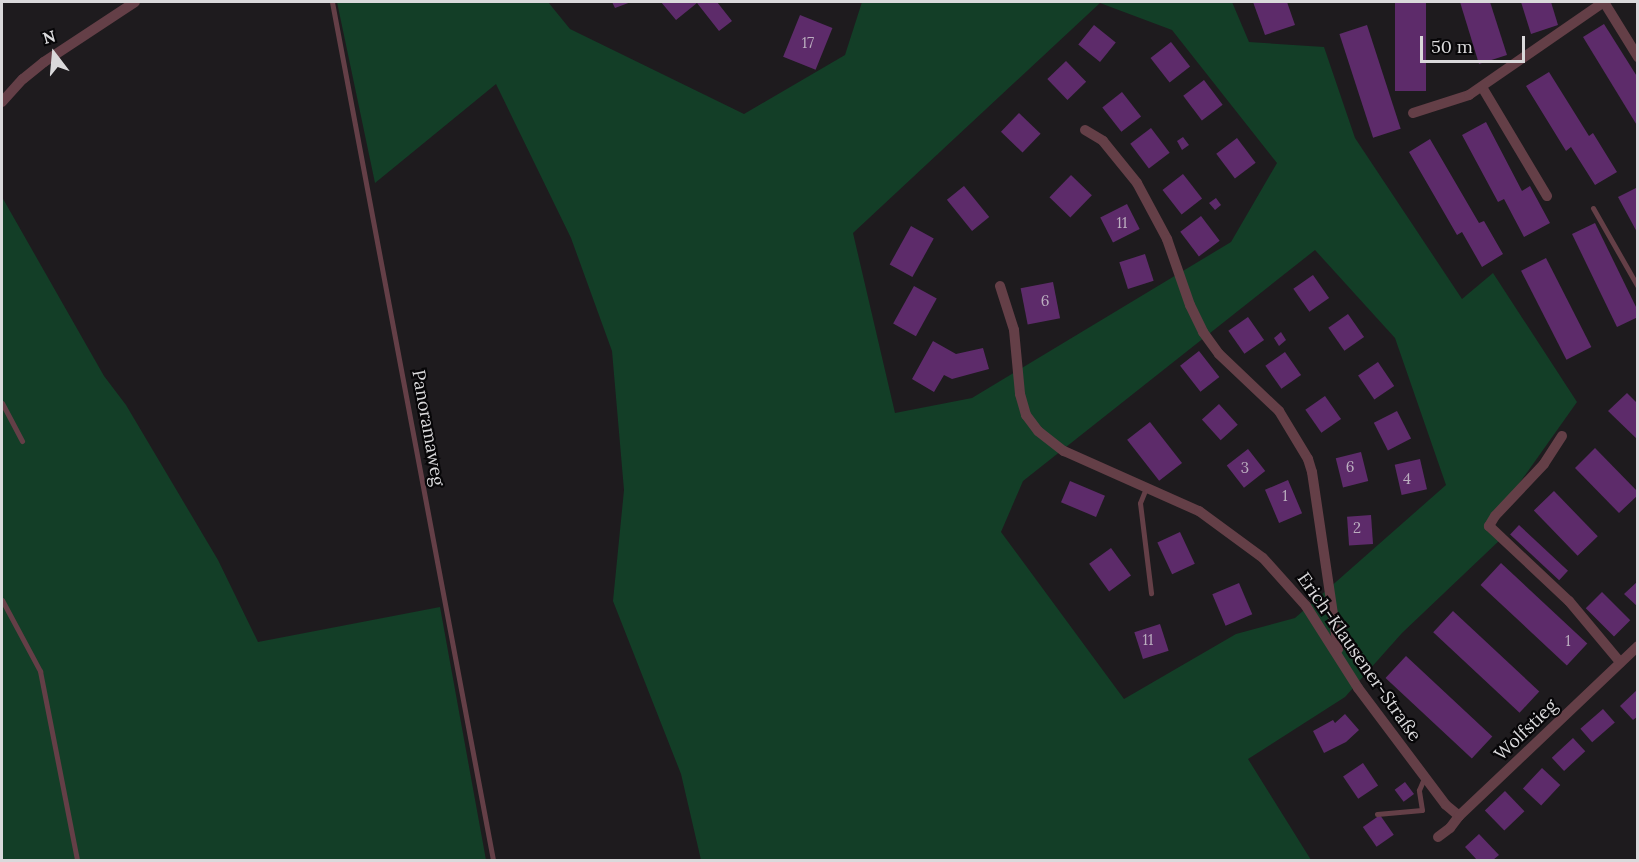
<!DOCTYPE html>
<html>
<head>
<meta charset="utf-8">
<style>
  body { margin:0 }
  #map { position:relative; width:1639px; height:862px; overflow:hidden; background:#1e1b1e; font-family:Lora,serif }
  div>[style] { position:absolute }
  .green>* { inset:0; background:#133e27 }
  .building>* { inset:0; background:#5d2b6a; transform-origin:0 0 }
  .lane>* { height:5px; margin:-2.5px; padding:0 2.5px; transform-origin:2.5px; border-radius:2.5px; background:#643f47 }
  .street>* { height:10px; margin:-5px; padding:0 5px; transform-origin:5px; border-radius:5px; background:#643f47 }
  span { translate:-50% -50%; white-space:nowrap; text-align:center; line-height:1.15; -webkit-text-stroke:4.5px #070608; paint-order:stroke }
  .number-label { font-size:15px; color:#bbaebf }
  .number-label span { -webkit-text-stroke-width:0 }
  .street-label { font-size:18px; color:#dad9db }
  .frame { position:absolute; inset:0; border:3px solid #dad9db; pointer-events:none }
  .north { position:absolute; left:24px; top:24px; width:60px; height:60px; -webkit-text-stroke:4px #070608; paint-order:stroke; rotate:344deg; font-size:16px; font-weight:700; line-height:24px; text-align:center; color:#dad9db }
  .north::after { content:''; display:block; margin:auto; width:21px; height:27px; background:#dad9db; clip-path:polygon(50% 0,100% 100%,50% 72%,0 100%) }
  .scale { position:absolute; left:1420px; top:36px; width:105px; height:27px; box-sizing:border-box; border:3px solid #dad9db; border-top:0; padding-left:8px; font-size:18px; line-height:21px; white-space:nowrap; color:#dad9db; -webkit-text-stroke:4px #070608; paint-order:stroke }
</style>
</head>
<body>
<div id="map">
  <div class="green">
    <i style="clip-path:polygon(evenodd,337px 2px,548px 2px,570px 29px,744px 114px,845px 55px,862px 2px,1232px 2px,1249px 42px,1324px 47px,1355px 138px,1462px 299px,1493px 273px,1577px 402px,1489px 526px,1502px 538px,1402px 633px,1345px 697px,1248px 759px,1311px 860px,701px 860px,681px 774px,613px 601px,624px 490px,612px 351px,571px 238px,496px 84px,375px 183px,337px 2px,1100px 3px,1172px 30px,1277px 163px,1231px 242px,972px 398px,895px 413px,853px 233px,1100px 3px,337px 2px,1315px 250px,1395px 338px,1446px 485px,1295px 618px,1236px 634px,1124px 699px,1001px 532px,1023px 481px,1315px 250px)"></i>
    <i style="clip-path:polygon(2px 197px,104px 376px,126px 405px,218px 560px,258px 642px,440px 607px,486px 860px,2px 860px)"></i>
  </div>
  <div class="building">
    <i style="clip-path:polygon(612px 2px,631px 2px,615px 8px)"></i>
    <i style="clip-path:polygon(661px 2px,717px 2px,732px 21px,719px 31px,697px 3px,676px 20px)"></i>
    <i style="clip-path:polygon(1253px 2px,1287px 2px,1295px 25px,1265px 35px)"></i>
    <i style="left:1395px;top:2px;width:31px;height:89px"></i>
    <i style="clip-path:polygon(1460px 2px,1490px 2px,1507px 55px,1479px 64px)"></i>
    <i style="clip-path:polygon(1521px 2px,1551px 2px,1558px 25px,1531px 34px)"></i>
    <i style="left:800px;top:15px;width:35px;height:45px;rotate:22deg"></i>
    <i style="clip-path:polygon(1604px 24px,1638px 78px,1638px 127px,1583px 37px)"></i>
    <i style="left:1094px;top:25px;width:28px;height:25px;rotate:39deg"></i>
    <i style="left:1367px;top:25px;width:109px;height:29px;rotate:72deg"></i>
    <i style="left:1171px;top:42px;width:31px;height:26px;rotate:52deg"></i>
    <i style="left:1066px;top:61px;width:29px;height:26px;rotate:46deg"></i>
    <i style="clip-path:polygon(1549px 72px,1589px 136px,1593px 133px,1617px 172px,1595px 185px,1571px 147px,1566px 151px,1526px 86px)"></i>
    <i style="left:1204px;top:80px;width:31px;height:26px;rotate:53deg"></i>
    <i style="left:1122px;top:92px;width:31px;height:25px;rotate:52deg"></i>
    <i style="left:1019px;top:113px;width:30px;height:26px;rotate:44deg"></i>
    <i style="clip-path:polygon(1486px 122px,1522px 191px,1530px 186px,1550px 223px,1524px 237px,1504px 199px,1498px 202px,1462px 135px)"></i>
    <i style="left:1151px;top:128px;width:31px;height:26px;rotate:53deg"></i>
    <i style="clip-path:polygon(1183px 137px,1189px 145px,1182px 150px,1177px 141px)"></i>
    <i style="left:1237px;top:138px;width:31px;height:26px;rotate:53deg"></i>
    <i style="clip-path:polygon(1430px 139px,1479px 223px,1484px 221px,1503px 254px,1482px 267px,1462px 232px,1457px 235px,1409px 152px)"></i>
    <i style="left:1183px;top:174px;width:31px;height:26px;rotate:52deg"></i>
    <i style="left:1071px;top:175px;width:29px;height:31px;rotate:44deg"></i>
    <i style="left:964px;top:186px;width:40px;height:22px;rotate:51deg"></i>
    <i style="clip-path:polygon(1638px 187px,1638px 234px,1618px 197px)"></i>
    <i style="clip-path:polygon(1216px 198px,1221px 205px,1215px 210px,1209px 203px)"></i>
    <i style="left:1127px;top:204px;width:28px;height:30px;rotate:63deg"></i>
    <i style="left:1201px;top:216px;width:31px;height:26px;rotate:53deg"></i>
    <i style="clip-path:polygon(1595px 223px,1638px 311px,1638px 317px,1617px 327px,1572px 234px)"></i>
    <i style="left:911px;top:226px;width:26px;height:44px;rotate:29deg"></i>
    <i style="left:1145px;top:254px;width:28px;height:27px;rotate:72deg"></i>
    <i style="left:1546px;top:258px;width:100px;height:28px;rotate:63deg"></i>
    <i style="left:1313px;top:275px;width:28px;height:24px;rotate:55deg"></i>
    <i style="left:1053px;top:282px;width:37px;height:33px;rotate:79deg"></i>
    <i style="left:914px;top:286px;width:26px;height:43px;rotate:29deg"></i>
    <i style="left:1348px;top:314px;width:28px;height:24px;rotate:55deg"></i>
    <i style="left:1248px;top:317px;width:28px;height:24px;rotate:55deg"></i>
    <i style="clip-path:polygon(1281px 332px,1286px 340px,1279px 346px,1274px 338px)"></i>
    <i style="clip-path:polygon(933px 341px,956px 354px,983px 348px,989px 369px,952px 379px,944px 375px,934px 392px,912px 379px)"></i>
    <i style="left:1199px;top:351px;width:33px;height:24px;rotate:52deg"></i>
    <i style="left:1285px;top:352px;width:28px;height:24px;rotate:55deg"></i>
    <i style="left:1378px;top:362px;width:29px;height:24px;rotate:56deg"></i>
    <i style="clip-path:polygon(1627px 393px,1638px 404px,1638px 440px,1608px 411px)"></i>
    <i style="left:1325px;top:396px;width:28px;height:24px;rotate:55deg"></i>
    <i style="left:1219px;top:404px;width:28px;height:23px;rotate:48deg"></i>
    <i style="left:1397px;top:411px;width:31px;height:26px;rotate:63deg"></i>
    <i style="left:1150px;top:422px;width:52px;height:29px;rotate:52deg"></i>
    <i style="clip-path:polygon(1595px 448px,1638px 492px,1638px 495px,1619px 513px,1575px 468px)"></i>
    <i style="left:1248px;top:449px;width:28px;height:27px;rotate:52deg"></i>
    <i style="left:1361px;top:452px;width:30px;height:26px;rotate:76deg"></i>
    <i style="left:1420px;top:459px;width:31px;height:26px;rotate:77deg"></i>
    <i style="left:1288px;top:480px;width:36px;height:25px;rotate:67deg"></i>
    <i style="left:1070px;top:481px;width:38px;height:23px;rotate:23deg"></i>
    <i style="left:1554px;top:491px;width:63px;height:28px;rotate:46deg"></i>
    <i style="left:1371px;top:515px;width:29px;height:24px;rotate:86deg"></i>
    <i style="left:1519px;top:525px;width:67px;height:13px;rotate:43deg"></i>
    <i style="left:1180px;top:532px;width:35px;height:25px;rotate:65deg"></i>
    <i style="left:1111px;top:548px;width:34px;height:27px;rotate:54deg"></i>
    <i style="left:1501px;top:563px;width:118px;height:30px;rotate:43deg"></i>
    <i style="clip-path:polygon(1638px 581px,1638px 607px,1624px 594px)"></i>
    <i style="left:1239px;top:583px;width:34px;height:29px;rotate:67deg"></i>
    <i style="left:1602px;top:592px;width:40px;height:23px;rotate:45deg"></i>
    <i style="left:1453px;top:611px;width:118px;height:29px;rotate:43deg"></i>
    <i style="left:1160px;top:624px;width:28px;height:27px;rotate:72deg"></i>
    <i style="left:1406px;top:656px;width:118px;height:30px;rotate:43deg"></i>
    <i style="clip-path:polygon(1638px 689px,1638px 716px,1633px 720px,1620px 706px)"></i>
    <i style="left:1603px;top:709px;width:18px;height:30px;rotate:49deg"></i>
    <i style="clip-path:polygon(1345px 714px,1359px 730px,1346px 742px,1324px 753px,1313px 731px,1333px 720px,1335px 723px)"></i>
    <i style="left:1573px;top:738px;width:18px;height:29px;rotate:47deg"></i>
    <i style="left:1363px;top:763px;width:27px;height:24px;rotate:56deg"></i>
    <i style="left:1542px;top:768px;width:25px;height:28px;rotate:43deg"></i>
    <i style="left:1405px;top:782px;width:15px;height:13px;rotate:53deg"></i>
    <i style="left:1505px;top:791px;width:28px;height:28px;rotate:46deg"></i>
    <i style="left:1380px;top:815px;width:24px;height:21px;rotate:55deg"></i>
    <i style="clip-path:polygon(1479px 834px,1499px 855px,1493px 860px,1477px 860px,1465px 847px)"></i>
  </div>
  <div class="lane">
    <i style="left:332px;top:2px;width:873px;rotate:79.37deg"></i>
    <i style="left:1593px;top:208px;width:91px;rotate:60.3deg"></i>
    <i style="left:2px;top:403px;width:43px;rotate:62.2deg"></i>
    <i style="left:1146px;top:488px;width:16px;rotate:112deg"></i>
    <i style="left:1140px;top:503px;width:91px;rotate:83deg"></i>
    <i style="left:2px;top:600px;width:81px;rotate:61.8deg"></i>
    <i style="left:40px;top:671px;width:193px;rotate:78.9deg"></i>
    <i style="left:1377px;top:814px;width:45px;rotate:-5.1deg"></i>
    <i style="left:1422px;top:810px;width:20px;rotate:-99deg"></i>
    <i style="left:1419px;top:790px;width:13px;rotate:-67deg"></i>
  </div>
  <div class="street">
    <i style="left:1604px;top:2px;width:65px;rotate:58.3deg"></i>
    <i style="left:1482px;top:87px;width:127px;rotate:59.2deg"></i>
    <i style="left:2px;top:102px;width:31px;rotate:-48deg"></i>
    <i style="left:23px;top:79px;width:27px;rotate:-39deg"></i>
    <i style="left:44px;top:62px;width:109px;rotate:-33.4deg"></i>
    <i style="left:1413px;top:113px;width:59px;rotate:-17.8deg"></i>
    <i style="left:1469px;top:95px;width:164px;rotate:-34.6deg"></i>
    <i style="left:1085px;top:130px;width:21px;rotate:31deg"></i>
    <i style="left:1103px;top:141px;width:54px;rotate:51deg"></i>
    <i style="left:1137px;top:183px;width:64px;rotate:61.8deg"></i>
    <i style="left:1167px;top:239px;width:70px;rotate:70.8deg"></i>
    <i style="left:1190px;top:305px;width:30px;rotate:64deg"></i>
    <i style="left:1203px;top:332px;width:27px;rotate:54deg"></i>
    <i style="left:1219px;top:354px;width:83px;rotate:43.5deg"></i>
    <i style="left:1279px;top:411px;width:56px;rotate:58.9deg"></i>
    <i style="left:1308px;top:459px;width:14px;rotate:73deg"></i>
    <i style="left:1312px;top:472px;width:179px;rotate:81.6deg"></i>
    <i style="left:1000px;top:286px;width:46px;rotate:72.3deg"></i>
    <i style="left:1014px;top:330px;width:64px;rotate:84.6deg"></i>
    <i style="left:1020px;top:394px;width:22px;rotate:74deg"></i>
    <i style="left:1026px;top:415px;width:20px;rotate:53deg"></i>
    <i style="left:1038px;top:431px;width:33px;rotate:38deg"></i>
    <i style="left:1064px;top:451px;width:148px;rotate:24deg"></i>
    <i style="left:1199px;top:511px;width:79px;rotate:36.3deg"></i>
    <i style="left:1263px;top:558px;width:64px;rotate:48.1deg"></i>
    <i style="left:1306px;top:606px;width:97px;rotate:57.6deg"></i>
    <i style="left:1358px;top:688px;width:146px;rotate:53.1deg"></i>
    <i style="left:1446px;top:805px;width:17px;rotate:40deg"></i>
    <i style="left:1562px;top:436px;width:33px;rotate:123deg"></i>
    <i style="left:1544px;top:464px;width:71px;rotate:133.3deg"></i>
    <i style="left:1495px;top:516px;width:12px;rotate:121deg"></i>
    <i style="left:1489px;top:526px;width:110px;rotate:43.2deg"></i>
    <i style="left:1569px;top:601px;width:80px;rotate:50.1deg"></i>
    <i style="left:1438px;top:837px;width:15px;rotate:-37deg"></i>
    <i style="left:1450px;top:828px;width:15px;rotate:-53deg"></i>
    <i style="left:1459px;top:816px;width:247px;rotate:-43.5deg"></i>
  </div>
  <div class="number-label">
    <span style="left:808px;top:43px">17</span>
    <span style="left:1122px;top:223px">11</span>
    <span style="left:1045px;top:301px">6</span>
    <span style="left:1350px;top:467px">6</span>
    <span style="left:1245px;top:468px">3</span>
    <span style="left:1407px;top:479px">4</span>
    <span style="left:1285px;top:496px">1</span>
    <span style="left:1357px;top:528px">2</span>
    <span style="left:1148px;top:640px">11</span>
    <span style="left:1568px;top:641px">1</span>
  </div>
  <div class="street-label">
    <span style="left:428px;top:428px;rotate:80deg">Panoramaweg</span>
    <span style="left:1359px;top:657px;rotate:55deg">Erich-Klausener-Straße</span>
    <span style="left:1526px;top:730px;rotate:-44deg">Wolfstieg</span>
  </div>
  <div class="frame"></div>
  <div class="north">N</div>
  <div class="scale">50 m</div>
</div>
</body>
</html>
